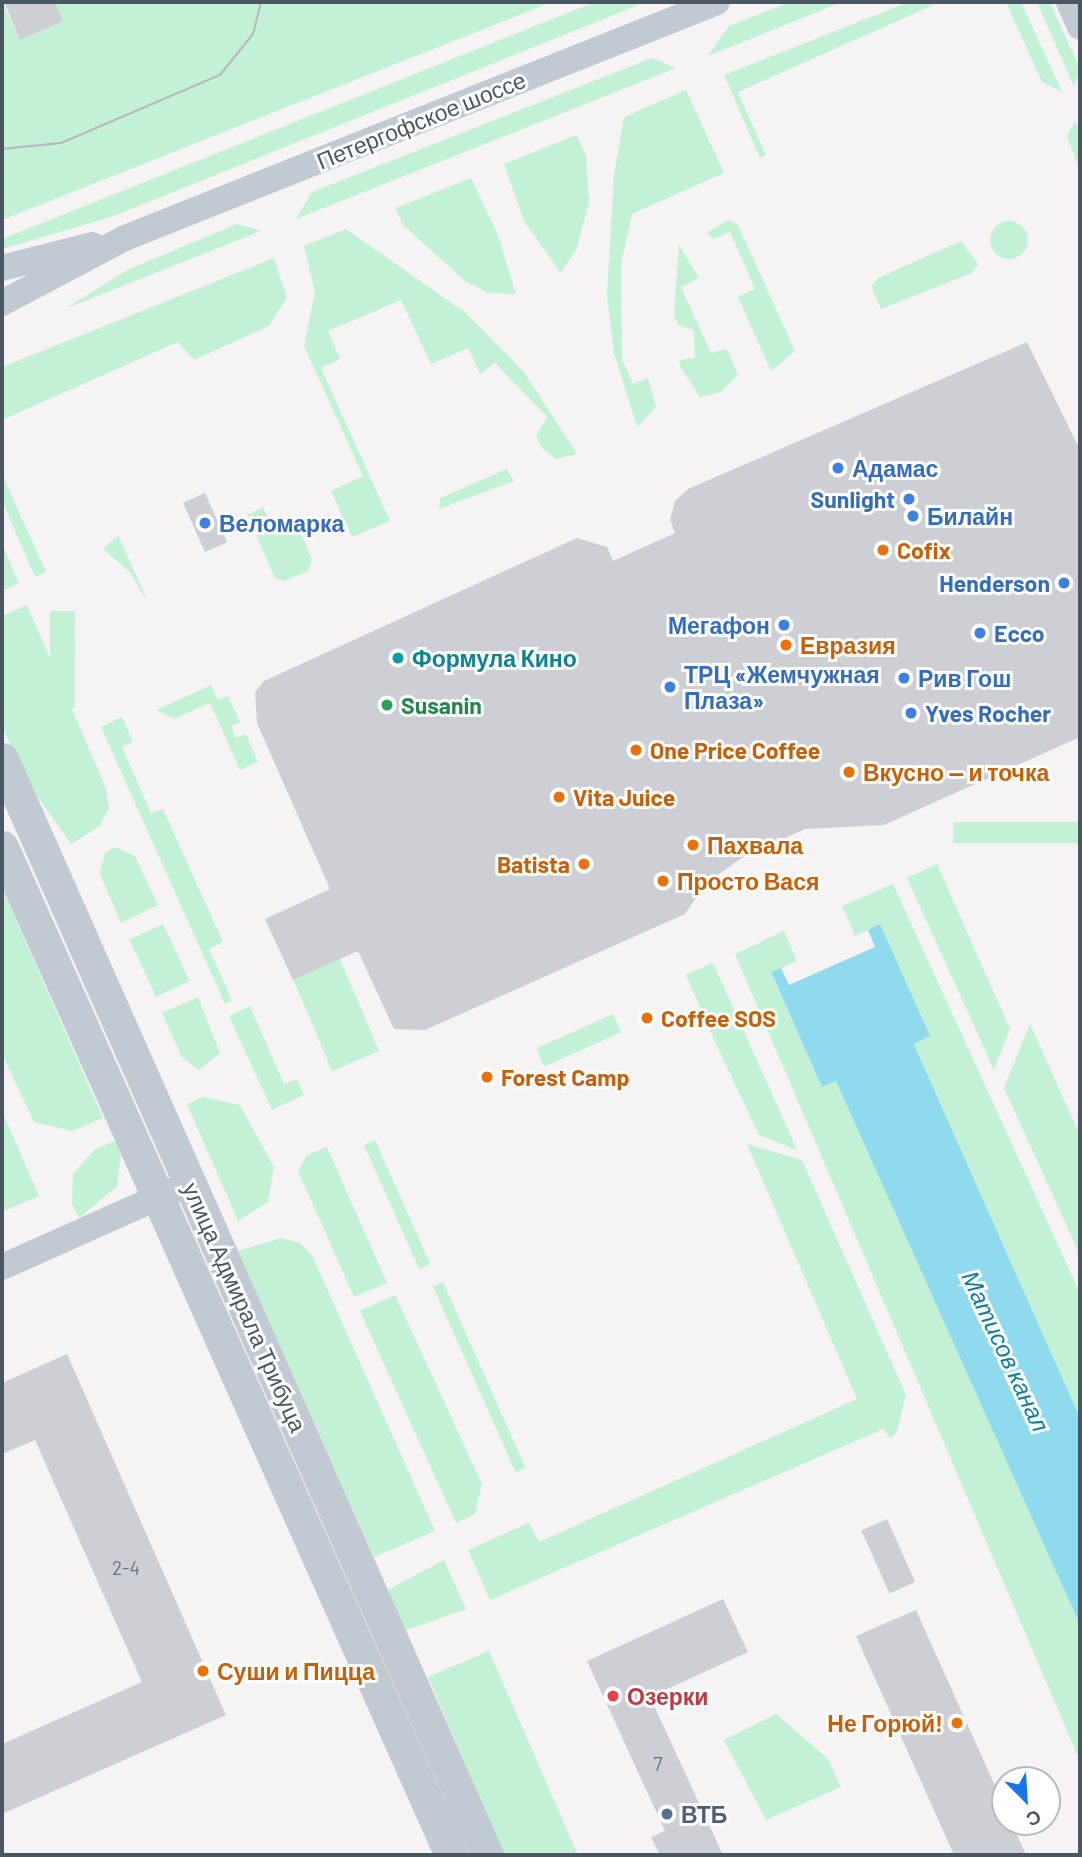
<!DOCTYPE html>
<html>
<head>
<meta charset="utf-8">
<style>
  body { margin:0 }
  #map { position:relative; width:1082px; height:1857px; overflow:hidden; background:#f5f3f3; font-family:Barlow,sans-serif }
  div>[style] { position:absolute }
  .green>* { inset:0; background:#c3f1d5; transform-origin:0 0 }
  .round { border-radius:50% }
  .water>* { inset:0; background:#90daee }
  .building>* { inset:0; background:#cdcfd5; transform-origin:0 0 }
  .minor>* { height:26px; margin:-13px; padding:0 13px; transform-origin:13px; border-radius:13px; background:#c1cad2 }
  .tertiary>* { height:33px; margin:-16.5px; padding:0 16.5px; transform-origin:16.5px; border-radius:16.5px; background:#c1cad2 }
  .tram>* { height:2px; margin:-1px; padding:0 1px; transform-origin:1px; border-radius:1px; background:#b5b8bd }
  .dots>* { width:19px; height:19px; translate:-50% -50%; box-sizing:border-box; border:4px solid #fff; border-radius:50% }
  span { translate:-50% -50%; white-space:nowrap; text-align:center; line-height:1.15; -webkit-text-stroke:6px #fff; paint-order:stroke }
  .number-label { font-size:19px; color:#6b747e }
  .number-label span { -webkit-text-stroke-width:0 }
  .street-label { font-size:23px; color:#4a5661 }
  .shop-label { font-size:23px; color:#366cbe; font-weight:700 }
  .left { translate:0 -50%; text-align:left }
  .right { translate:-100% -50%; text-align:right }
  .food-label { font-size:23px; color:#c56008; font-weight:700 }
  .culture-label { font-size:23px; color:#0d838f; font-weight:700 }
  .leisure-label { font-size:23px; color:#27864d; font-weight:700 }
  .health-label { font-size:23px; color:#be3a42; font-weight:700 }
  .service-label { font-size:23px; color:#4e5e75; font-weight:700 }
  .water-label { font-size:24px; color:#0c7c9b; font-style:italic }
  .frame { position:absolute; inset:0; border:4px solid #4a5661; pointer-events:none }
  .north { position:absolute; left:991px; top:1766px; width:70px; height:70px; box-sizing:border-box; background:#fff; border:2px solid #b7bbc0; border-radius:50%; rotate:156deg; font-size:19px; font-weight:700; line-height:28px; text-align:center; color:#4a5661 }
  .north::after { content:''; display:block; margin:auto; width:24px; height:32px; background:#1a73e8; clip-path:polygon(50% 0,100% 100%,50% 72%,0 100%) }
</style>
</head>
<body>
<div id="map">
  <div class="green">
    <i style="clip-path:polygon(2px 2px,20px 40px,63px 21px,55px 2px,552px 2px,2px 220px)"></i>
    <i style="clip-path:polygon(595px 2px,646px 2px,111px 217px,2px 249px,2px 239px)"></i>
    <i style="clip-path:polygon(790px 2px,842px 2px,708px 56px,729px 26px)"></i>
    <i style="clip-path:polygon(909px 2px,940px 2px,738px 92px,766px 155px,760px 158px,724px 75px)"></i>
    <i style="clip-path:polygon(1006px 2px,1021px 2px,1062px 92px,1042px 82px)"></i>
    <i style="clip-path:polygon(1037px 2px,1050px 2px,1080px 69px,1074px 87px)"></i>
    <i style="clip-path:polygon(652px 58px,676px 68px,296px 219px,312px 192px)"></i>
    <i style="clip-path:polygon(686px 90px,724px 173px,632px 214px,621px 265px,622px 359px,633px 384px,648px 378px,656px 407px,637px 427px,614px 353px,607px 296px,614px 175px,624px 117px)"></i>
    <i style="clip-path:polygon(1075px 121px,1080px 133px,1080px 169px,1067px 137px)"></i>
    <i style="clip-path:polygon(576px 135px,586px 155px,589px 202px,577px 248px,561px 273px,524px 221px,504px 164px)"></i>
    <i style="clip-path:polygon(471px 178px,498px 235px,516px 294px,489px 293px,465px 281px,402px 224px,396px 208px)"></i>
    <i style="clip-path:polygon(729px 220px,738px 225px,795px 351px,771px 371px,738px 297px,755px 289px,730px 232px,713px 239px,707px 232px)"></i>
    <i class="round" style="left:990px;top:221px;width:38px;height:38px"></i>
    <i style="clip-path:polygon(237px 224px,261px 231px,65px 309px,127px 270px)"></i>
    <i style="clip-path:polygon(346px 229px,466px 313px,524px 372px,577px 454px,556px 459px,542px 448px,536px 436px,547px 417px,495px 363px,480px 374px,468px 348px,431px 364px,401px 300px,328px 331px,340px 359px,321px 368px,390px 521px,352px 537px,331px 491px,363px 476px,304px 346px,315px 292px,304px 246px)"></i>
    <i style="clip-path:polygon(961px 241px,978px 264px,972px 273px,881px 309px,871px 286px,878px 278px)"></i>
    <i style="clip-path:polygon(679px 245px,699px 278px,681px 287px,711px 353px,727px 349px,738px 375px,721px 392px,700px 397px,681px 368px,679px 360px,695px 358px,694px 330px,678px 325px,674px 315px)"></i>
    <i style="clip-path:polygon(274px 258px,287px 298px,269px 326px,194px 360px,178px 342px,2px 420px,2px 367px)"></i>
    <i style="clip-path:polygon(507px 469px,514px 481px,439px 509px,440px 498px)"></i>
    <i style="clip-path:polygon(2px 474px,46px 572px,35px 577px,2px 501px)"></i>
    <i style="clip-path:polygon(263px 507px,274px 530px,297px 524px,312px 559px,308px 571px,284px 581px,275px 578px,247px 515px)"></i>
    <i style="clip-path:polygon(118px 535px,146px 597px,145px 598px,130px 572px,103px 549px)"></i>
    <i style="clip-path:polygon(2px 544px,19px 583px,2px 591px)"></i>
    <i style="clip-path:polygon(27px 605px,106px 788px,109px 808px,100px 826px,71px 844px,28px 783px,2px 726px,2px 616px)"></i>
    <i style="left:50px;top:611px;width:25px;height:97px"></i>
    <i style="clip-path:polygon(211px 685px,218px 700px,228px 696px,240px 722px,231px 726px,236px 738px,246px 734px,258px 762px,240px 770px,210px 703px,174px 719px,156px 710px)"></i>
    <i style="clip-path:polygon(122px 717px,133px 742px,122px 747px,151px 813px,163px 809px,223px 942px,209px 949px,232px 1000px,225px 1004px,101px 727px)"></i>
    <i style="left:1080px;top:822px;width:21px;height:127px;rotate:90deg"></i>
    <i style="clip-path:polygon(115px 847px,135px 856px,158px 905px,121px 923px,100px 874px,105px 853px)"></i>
    <i style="clip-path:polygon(937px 864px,1010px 1029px,994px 1070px,907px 878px)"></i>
    <i style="clip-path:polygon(893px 884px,1080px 1293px,1080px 1418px,914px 1043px,929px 1037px,880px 925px,855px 936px,842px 906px)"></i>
    <i style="clip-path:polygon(2px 888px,103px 1118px,72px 1131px,34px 1122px,2px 1054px)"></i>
    <i style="left:163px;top:924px;width:63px;height:37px;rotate:65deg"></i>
    <i style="clip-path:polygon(784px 931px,797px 961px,771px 973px,822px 1086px,836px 1080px,1080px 1625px,1080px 1761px,735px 954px)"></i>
    <i style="left:340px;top:959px;width:100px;height:51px;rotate:67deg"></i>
    <i style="clip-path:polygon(713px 963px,787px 1127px,797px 1150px,759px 1135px,716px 1044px,686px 975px)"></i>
    <i style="clip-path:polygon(198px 997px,220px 1053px,199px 1070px,182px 1057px,162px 1013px)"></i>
    <i style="clip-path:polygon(250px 1006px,284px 1084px,297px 1079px,304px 1095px,272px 1110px,229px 1016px)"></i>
    <i style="left:613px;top:1014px;width:20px;height:84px;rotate:66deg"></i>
    <i style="clip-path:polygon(1030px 1024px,1080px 1135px,1080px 1255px,1004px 1088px)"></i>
    <i style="clip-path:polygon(203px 1097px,240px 1105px,274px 1167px,268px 1202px,238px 1221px,187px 1104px)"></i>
    <i style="clip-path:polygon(2px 1111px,39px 1196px,2px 1212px)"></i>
    <i style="left:375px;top:1140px;width:136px;height:12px;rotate:66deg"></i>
    <i style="clip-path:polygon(115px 1141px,121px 1154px,117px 1186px,79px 1218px,72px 1204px,73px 1174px,94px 1150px)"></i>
    <i style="clip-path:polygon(747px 1144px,802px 1160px,906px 1395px,897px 1431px,891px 1438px,883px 1429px,490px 1600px,468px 1550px,529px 1523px,539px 1542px,857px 1399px)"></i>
    <i style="clip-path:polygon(327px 1147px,387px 1283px,354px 1297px,298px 1171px,307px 1155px)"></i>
    <i style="clip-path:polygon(281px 1238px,300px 1243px,312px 1255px,435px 1531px,374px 1557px,238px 1251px)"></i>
    <i style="left:443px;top:1282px;width:203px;height:11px;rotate:66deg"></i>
    <i style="clip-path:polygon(395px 1295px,482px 1484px,475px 1514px,456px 1523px,360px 1311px)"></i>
    <i style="clip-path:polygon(444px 1560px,466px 1609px,404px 1631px,386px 1591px)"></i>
    <i style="clip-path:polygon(489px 1651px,578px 1855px,504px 1855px,428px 1677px)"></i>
    <i style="clip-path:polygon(776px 1714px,828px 1759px,841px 1787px,766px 1820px,724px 1740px)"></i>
  </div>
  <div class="water">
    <i style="clip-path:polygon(880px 924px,930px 1036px,914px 1044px,1080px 1418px,1080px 1625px,836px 1081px,822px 1087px,771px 972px,781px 968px,789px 985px,875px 947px,868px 930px)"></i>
  </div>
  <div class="building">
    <i style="clip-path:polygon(4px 2px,55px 2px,63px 21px,20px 40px)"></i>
    <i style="clip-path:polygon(1027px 342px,1080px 450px,1080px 737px,884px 825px,805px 829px,743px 857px,705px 884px,685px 914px,425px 1030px,394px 1029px,358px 951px,293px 980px,265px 919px,330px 889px,257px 723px,255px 692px,264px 681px,577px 538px,607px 547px,613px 561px,675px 533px,670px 520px,675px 501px,688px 489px)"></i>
    <i style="left:205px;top:493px;width:54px;height:24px;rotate:66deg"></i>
    <i style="clip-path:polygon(67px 1354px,226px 1715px,2px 1814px,2px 1744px,142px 1682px,35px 1440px,2px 1454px,2px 1383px)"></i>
    <i style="left:887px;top:1519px;width:69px;height:28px;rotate:66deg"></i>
    <i style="clip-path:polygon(723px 1599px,748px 1652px,650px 1697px,723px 1855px,660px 1855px,651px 1837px,665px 1831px,587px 1661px)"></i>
    <i style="clip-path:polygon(916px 1610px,1005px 1808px,1005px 1822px,1011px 1822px,1026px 1855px,954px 1855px,856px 1636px)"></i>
  </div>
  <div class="minor">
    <i style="left:1069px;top:2px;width:27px;rotate:66deg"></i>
    <i style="left:2px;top:268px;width:93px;rotate:-14.3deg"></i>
    <i style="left:2px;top:303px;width:139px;rotate:-27.9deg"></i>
    <i style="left:125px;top:238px;width:637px;rotate:-21.73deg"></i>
    <i style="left:2px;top:1267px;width:206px;rotate:-24.1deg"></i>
  </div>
  <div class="tertiary">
    <i style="left:2px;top:759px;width:1199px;rotate:66.13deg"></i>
    <i style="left:2px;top:847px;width:1103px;rotate:65.99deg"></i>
  </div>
  <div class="tram">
    <i style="left:2px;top:149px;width:59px;rotate:-5.8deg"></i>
    <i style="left:61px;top:143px;width:173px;rotate:-23.2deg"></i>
    <i style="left:220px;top:75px;width:53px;rotate:-51.2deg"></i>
    <i style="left:253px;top:34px;width:33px;rotate:-76deg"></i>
  </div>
  <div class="dots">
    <i style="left:838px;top:468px;background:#3f7fe0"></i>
    <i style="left:909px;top:499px;background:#3f7fe0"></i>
    <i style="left:913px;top:516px;background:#3f7fe0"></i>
    <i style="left:205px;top:523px;background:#3f7fe0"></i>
    <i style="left:883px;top:550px;background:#e8710a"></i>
    <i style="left:1064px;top:583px;background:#3f7fe0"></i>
    <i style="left:784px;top:625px;background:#3f7fe0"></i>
    <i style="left:980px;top:633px;background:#3f7fe0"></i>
    <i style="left:786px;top:645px;background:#e8710a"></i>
    <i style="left:398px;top:658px;background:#0f9aa8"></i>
    <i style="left:904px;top:678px;background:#3f7fe0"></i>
    <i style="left:670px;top:687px;background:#3f7fe0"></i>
    <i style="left:387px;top:705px;background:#2e9e5b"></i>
    <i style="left:911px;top:713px;background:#3f7fe0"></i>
    <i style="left:636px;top:750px;background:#e8710a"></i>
    <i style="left:849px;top:772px;background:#e8710a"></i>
    <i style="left:559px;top:797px;background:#e8710a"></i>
    <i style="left:693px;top:845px;background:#e8710a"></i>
    <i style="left:584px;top:864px;background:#e8710a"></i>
    <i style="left:663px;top:881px;background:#e8710a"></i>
    <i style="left:647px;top:1018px;background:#e8710a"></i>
    <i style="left:487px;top:1077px;background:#e8710a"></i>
    <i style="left:203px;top:1671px;background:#e8710a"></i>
    <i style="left:613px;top:1696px;background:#e0444e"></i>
    <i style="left:957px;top:1723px;background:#e8710a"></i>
    <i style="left:667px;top:1814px;background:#5c6f8a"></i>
  </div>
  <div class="number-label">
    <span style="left:126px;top:1568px">2-4</span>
    <span style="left:658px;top:1764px">7</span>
  </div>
  <div class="street-label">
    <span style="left:421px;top:120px;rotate:-22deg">Петергофское шоссе</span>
    <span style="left:245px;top:1307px;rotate:66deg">улица Адмирала Трибуца</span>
  </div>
  <div class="shop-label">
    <span class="left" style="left:852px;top:468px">Адамас</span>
    <span class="right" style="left:895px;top:499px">Sunlight</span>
    <span class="left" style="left:927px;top:516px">Билайн</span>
    <span class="left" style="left:219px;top:523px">Веломарка</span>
    <span class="right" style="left:1050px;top:583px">Henderson</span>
    <span class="right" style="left:770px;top:625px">Мегафон</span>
    <span class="left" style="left:994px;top:633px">Ecco</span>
    <span class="left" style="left:684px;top:687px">ТРЦ «Жемчужная<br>Плаза»</span>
    <span class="left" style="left:918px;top:678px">Рив Гош</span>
    <span class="left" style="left:925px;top:713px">Yves Rocher</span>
  </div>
  <div class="food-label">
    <span class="left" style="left:897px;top:550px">Cofix</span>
    <span class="left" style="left:800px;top:645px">Евразия</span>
    <span class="left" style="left:650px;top:750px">One Price Coffee</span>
    <span class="left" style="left:863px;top:772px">Вкусно — и точка</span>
    <span class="left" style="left:573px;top:797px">Vita Juice</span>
    <span class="left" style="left:707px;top:845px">Пахвала</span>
    <span class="right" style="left:570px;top:864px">Batista</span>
    <span class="left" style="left:677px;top:881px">Просто Вася</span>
    <span class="left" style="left:661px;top:1018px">Coffee SOS</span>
    <span class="left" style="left:501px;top:1077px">Forest Camp</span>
    <span class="left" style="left:217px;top:1671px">Суши и Пицца</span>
    <span class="right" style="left:943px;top:1723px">Не Горюй!</span>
  </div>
  <div class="culture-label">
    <span class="left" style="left:412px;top:658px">Формула Кино</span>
  </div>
  <div class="leisure-label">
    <span class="left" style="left:401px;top:705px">Susanin</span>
  </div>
  <div class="health-label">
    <span class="left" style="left:627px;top:1696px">Озерки</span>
  </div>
  <div class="service-label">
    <span class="left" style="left:681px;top:1814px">ВТБ</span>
  </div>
  <div class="water-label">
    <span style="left:1006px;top:1351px;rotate:65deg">Матисов канал</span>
  </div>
  <div class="frame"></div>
  <div class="north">С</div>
</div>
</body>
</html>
